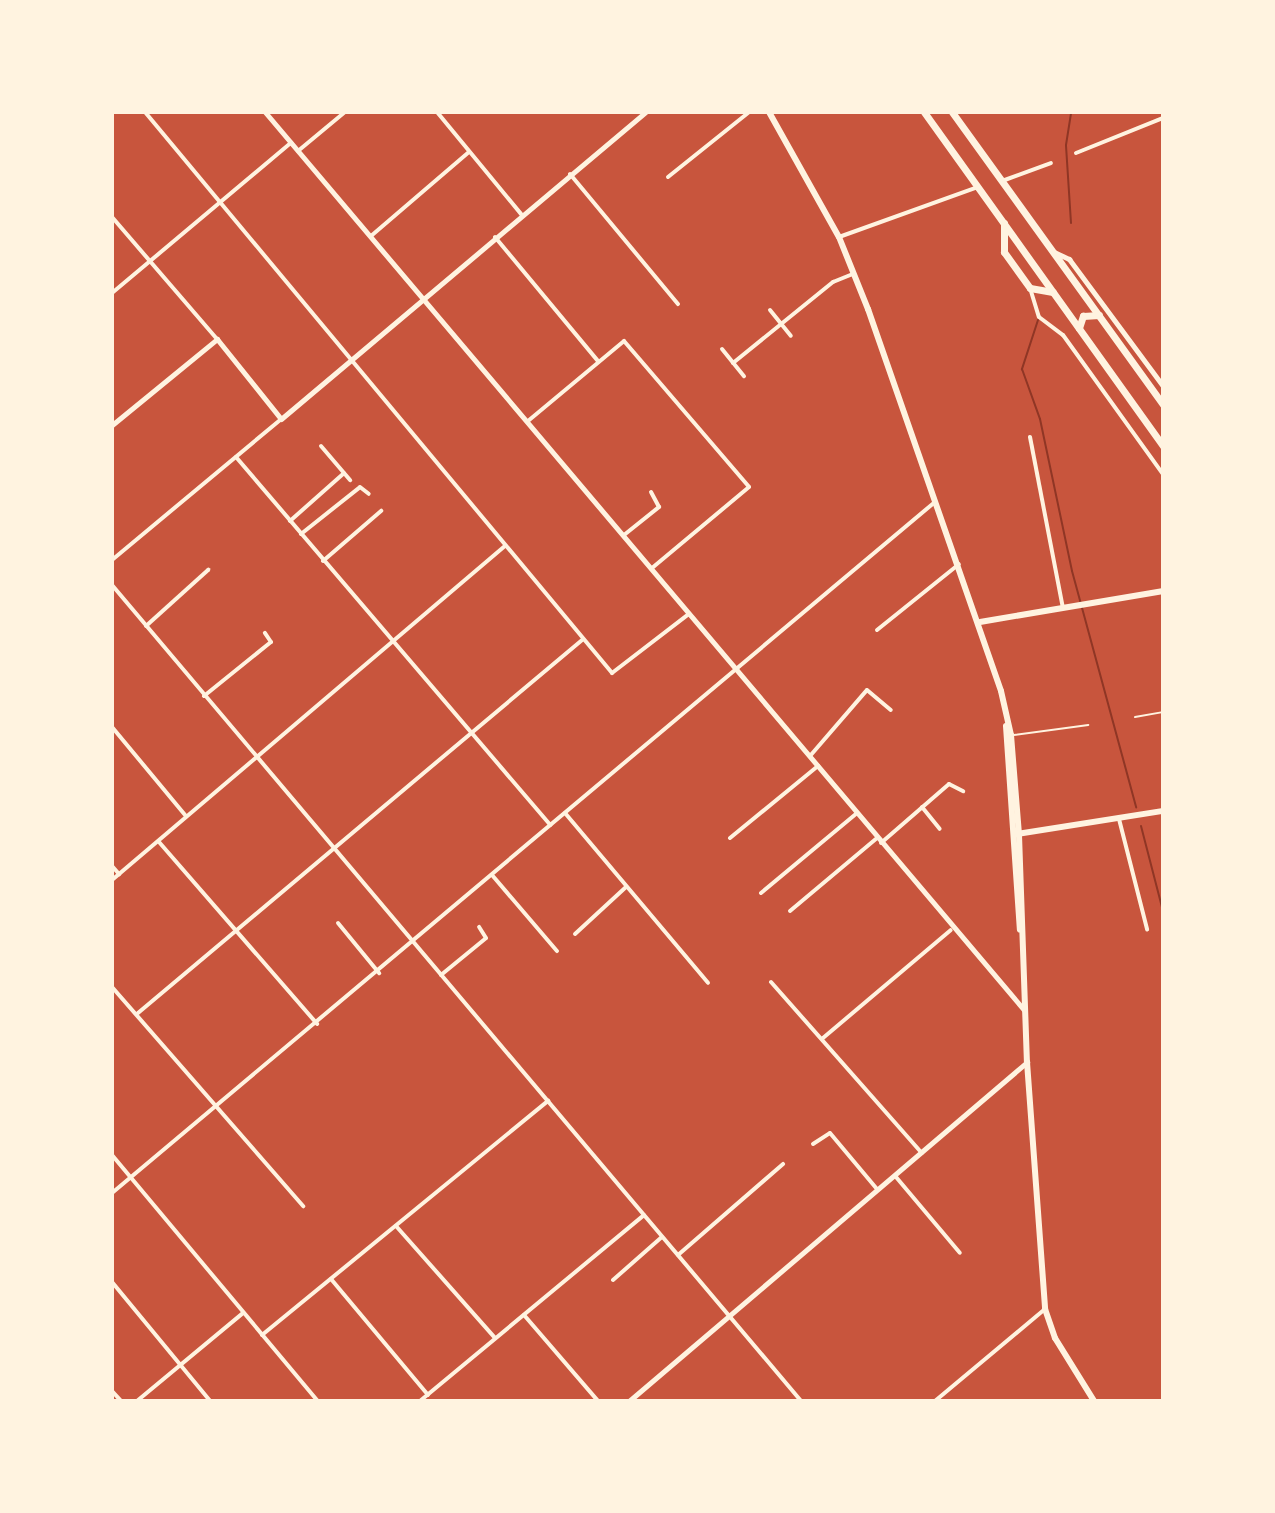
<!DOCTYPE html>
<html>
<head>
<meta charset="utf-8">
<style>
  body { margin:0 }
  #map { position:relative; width:1275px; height:1513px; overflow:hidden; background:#c8553d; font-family:Commissioner,sans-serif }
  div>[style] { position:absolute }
  .stream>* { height:2px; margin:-1px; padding:0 1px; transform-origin:1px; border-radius:1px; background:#8f3625 }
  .service>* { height:2px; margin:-1px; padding:0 1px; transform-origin:1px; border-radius:1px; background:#fff3e0 }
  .minor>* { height:4px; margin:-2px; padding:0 2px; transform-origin:2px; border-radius:2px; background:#fff3e0 }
  .tertiary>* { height:5px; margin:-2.5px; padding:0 2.5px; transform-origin:2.5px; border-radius:2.5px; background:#fff3e0 }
  .secondary>* { height:6px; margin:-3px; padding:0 3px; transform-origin:3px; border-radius:3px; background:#fff3e0 }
  .trunk>* { height:7px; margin:-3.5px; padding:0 3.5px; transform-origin:3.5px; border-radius:3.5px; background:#fff3e0 }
  span { translate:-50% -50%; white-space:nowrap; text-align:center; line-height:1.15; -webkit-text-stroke:6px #fff3e0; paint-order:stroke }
  .frame { position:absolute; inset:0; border:114px solid #fff3e0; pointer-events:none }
</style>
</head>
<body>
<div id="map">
  <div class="stream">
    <i style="left:1071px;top:223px;width:78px;rotate:-93.7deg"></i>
    <i style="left:1066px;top:145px;width:33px;rotate:-81deg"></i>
    <i style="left:1038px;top:320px;width:52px;rotate:108.1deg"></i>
    <i style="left:1022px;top:369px;width:53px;rotate:70.2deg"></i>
    <i style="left:1040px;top:419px;width:155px;rotate:78.1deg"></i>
    <i style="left:1072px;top:571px;width:245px;rotate:74.8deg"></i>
    <i style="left:1141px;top:826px;width:88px;rotate:75.5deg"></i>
  </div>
  <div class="service">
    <i style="left:1135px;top:717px;width:28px;rotate:-10deg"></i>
    <i style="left:1014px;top:735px;width:75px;rotate:-7.7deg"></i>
  </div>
  <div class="minor">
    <i style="left:145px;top:112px;width:730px;rotate:50.22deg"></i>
    <i style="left:612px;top:673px;width:97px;rotate:-37.5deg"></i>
    <i style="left:437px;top:112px;width:132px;rotate:50.5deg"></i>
    <i style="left:298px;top:151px;width:61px;rotate:-39.7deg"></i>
    <i style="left:1076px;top:153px;width:94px;rotate:-21.9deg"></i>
    <i style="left:570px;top:174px;width:169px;rotate:50.3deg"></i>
    <i style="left:668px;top:177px;width:104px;rotate:-38.7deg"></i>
    <i style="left:1002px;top:181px;width:52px;rotate:-20.2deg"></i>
    <i style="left:112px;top:217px;width:161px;rotate:49.3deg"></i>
    <i style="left:371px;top:236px;width:129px;rotate:-40.6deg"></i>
    <i style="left:495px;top:237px;width:161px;rotate:50.3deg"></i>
    <i style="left:839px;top:237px;width:148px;rotate:-19.8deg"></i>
    <i style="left:1030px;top:288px;width:30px;rotate:73deg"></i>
    <i style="left:1039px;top:317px;width:30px;rotate:37deg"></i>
    <i style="left:1063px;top:335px;width:171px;rotate:54.3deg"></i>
    <i style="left:112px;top:293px;width:234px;rotate:-40deg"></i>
    <i style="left:770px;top:310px;width:33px;rotate:51deg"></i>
    <i style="left:722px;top:349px;width:35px;rotate:51deg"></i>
    <i style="left:733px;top:363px;width:129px;rotate:-39deg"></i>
    <i style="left:833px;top:282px;width:22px;rotate:-22deg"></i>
    <i style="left:528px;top:421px;width:125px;rotate:-39.8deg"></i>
    <i style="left:624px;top:341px;width:192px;rotate:49.4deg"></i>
    <i style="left:749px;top:487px;width:126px;rotate:140.1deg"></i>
    <i style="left:1030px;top:437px;width:174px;rotate:79.1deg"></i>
    <i style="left:321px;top:446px;width:45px;rotate:49.5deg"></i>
    <i style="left:236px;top:457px;width:484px;rotate:49.5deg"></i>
    <i style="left:290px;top:521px;width:72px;rotate:-41.6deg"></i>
    <i style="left:301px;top:534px;width:75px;rotate:-38.5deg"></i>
    <i style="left:360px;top:487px;width:11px;rotate:38deg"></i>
    <i style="left:624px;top:535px;width:45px;rotate:-38.7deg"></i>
    <i style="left:659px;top:507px;width:17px;rotate:-118deg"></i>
    <i style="left:112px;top:560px;width:220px;rotate:-39.8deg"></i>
    <i style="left:323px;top:561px;width:77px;rotate:-40.8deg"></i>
    <i style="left:112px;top:585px;width:1068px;rotate:49.82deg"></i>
    <i style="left:146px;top:626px;width:84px;rotate:-42.1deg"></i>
    <i style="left:877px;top:630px;width:105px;rotate:-38.8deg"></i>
    <i style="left:204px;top:696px;width:86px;rotate:-38.9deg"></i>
    <i style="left:271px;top:642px;width:11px;rotate:-124deg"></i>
    <i style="left:112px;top:727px;width:116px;rotate:50.3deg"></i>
    <i style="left:810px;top:756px;width:87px;rotate:-49.2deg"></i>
    <i style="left:867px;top:690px;width:31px;rotate:40deg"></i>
    <i style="left:922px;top:807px;width:28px;rotate:51deg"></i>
    <i style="left:565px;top:813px;width:222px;rotate:49.9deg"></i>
    <i style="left:1119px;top:819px;width:114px;rotate:75.7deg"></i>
    <i style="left:730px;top:838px;width:114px;rotate:-39.3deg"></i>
    <i style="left:159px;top:842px;width:241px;rotate:49deg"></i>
    <i style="left:881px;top:843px;width:90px;rotate:-40.9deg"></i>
    <i style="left:949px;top:784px;width:16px;rotate:27deg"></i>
    <i style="left:112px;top:866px;width:11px;rotate:49deg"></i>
    <i style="left:492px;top:875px;width:100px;rotate:49.5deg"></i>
    <i style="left:112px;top:880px;width:516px;rotate:-40.36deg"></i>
    <i style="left:761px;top:893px;width:125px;rotate:-39.8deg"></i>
    <i style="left:790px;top:911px;width:114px;rotate:-40deg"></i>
    <i style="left:338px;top:923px;width:65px;rotate:50.6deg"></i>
    <i style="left:575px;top:934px;width:69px;rotate:-42.7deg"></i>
    <i style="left:441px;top:975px;width:58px;rotate:-39.4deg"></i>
    <i style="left:486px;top:938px;width:13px;rotate:-122deg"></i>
    <i style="left:771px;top:982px;width:228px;rotate:48.6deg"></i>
    <i style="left:112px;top:987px;width:291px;rotate:48.9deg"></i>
    <i style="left:138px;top:1013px;width:580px;rotate:-40.03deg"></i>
    <i style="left:823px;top:1038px;width:167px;rotate:-40.2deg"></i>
    <i style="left:813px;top:1144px;width:20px;rotate:-33deg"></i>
    <i style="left:830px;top:1133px;width:73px;rotate:50deg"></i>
    <i style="left:112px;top:1155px;width:321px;rotate:50.1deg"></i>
    <i style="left:896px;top:1177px;width:99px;rotate:49.9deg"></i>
    <i style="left:112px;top:1193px;width:1075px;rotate:-40.02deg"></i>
    <i style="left:396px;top:1226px;width:149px;rotate:48.5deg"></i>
    <i style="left:678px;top:1255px;width:139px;rotate:-40.9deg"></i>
    <i style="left:331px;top:1279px;width:151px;rotate:50.1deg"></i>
    <i style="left:613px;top:1280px;width:65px;rotate:-41.3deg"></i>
    <i style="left:112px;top:1282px;width:154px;rotate:50.5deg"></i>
    <i style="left:524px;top:1315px;width:113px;rotate:49.3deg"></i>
    <i style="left:262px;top:1335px;width:370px;rotate:-39.3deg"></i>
    <i style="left:112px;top:1391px;width:13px;rotate:48deg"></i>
    <i style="left:137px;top:1401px;width:138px;rotate:-39.7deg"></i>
    <i style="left:420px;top:1401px;width:291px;rotate:-39.7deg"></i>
    <i style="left:935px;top:1401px;width:143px;rotate:-39.9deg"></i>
  </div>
  <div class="tertiary">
    <i style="left:265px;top:112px;width:1177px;rotate:49.79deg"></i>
    <i style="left:1054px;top:252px;width:17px;rotate:25deg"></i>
    <i style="left:1069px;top:259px;width:158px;rotate:53.5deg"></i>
    <i style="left:112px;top:425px;width:136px;rotate:-39.3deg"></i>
    <i style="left:217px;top:339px;width:102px;rotate:51.3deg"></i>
    <i style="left:281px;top:419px;width:476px;rotate:-40.1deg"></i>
    <i style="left:629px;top:1401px;width:523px;rotate:-40.42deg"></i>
  </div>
  <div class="secondary">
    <i style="left:769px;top:112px;width:143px;rotate:60.8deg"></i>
    <i style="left:839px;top:237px;width:78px;rotate:68.1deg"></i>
    <i style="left:868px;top:309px;width:404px;rotate:70.8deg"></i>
    <i style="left:1001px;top:691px;width:45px;rotate:77.2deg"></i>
    <i style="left:1011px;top:735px;width:100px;rotate:85.4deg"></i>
    <i style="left:1019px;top:835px;width:227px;rotate:88deg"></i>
    <i style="left:1027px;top:1062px;width:248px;rotate:85.8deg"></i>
    <i style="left:1045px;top:1309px;width:31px;rotate:71deg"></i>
    <i style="left:1055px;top:1338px;width:74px;rotate:58.2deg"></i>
    <i style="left:980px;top:622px;width:186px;rotate:-9.6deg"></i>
    <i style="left:1006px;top:726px;width:204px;rotate:86.1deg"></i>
    <i style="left:1017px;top:834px;width:148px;rotate:-9deg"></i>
  </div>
  <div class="trunk">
    <i style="left:924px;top:112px;width:411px;rotate:54.4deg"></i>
    <i style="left:952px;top:112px;width:361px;rotate:54.2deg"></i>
    <i style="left:1004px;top:223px;width:29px;rotate:90deg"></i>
    <i style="left:1004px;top:252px;width:44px;rotate:54.2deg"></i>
    <i style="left:1030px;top:288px;width:23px;rotate:10deg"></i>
    <i style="left:1079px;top:328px;width:13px;rotate:-72deg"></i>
    <i style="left:1083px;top:316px;width:16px;rotate:-4deg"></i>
  </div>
  <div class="frame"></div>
</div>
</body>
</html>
